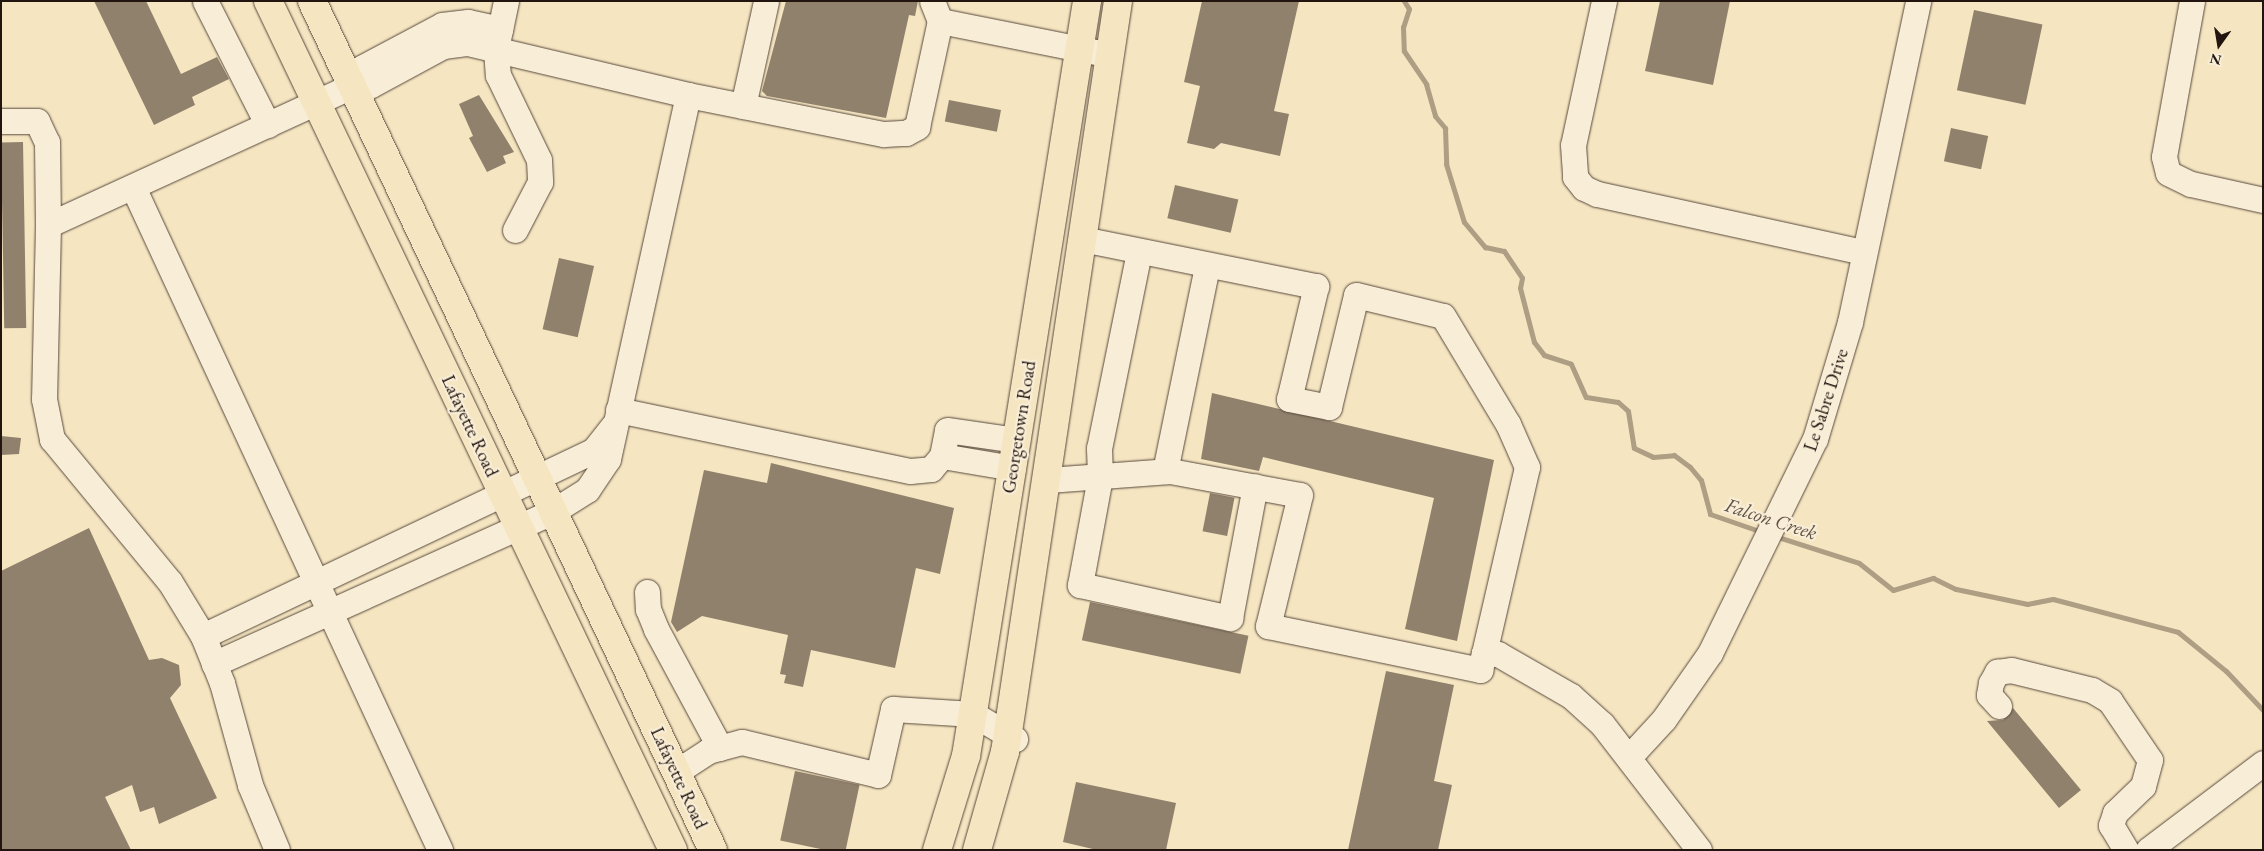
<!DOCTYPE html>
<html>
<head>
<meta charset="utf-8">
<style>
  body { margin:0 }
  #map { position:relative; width:2264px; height:851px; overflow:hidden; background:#f5e5c1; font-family:"EB Garamond",serif }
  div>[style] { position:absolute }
  .stream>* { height:5px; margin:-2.5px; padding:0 2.5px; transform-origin:2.5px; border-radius:2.5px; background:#ad9e84 }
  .building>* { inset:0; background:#90816c; transform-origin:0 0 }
  .roads { filter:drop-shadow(0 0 1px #57483c) drop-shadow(0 0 1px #57483c) }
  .minor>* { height:25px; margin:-12.5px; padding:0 12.5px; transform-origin:12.5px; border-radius:12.5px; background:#f8eed7 }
  .major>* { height:28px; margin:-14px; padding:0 14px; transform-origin:14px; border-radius:14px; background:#f5e5c1 }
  span { translate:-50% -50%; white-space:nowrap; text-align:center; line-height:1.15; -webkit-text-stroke:4.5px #f8eed7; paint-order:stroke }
  .street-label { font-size:19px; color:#22140f }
  .water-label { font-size:20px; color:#615244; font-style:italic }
  .frame { position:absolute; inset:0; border:2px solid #22140f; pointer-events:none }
  .north { position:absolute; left:2194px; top:20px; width:50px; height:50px; -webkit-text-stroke:4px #f8eed7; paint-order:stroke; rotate:193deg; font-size:14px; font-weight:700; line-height:20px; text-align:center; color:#22140f }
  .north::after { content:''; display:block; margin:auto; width:18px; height:22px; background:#22140f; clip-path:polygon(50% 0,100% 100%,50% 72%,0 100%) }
</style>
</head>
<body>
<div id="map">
  <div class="stream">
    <i style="left:1404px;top:1px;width:9px;rotate:58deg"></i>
    <i style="left:1409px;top:9px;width:19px;rotate:108deg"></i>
    <i style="left:1403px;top:27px;width:24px;rotate:88deg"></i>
    <i style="left:1404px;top:51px;width:40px;rotate:56deg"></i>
    <i style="left:1426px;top:84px;width:33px;rotate:74deg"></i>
    <i style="left:1435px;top:116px;width:16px;rotate:50deg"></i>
    <i style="left:1445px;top:128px;width:36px;rotate:88deg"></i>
    <i style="left:1446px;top:164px;width:61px;rotate:72.8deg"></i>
    <i style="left:1464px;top:222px;width:33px;rotate:50deg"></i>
    <i style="left:1485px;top:247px;width:19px;rotate:12deg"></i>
    <i style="left:1504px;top:251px;width:32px;rotate:56deg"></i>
    <i style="left:1522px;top:278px;width:10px;rotate:101deg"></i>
    <i style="left:1520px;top:288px;width:56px;rotate:75.5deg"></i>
    <i style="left:1534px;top:342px;width:16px;rotate:52deg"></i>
    <i style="left:1544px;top:355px;width:28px;rotate:18deg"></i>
    <i style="left:1571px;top:364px;width:36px;rotate:66deg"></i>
    <i style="left:1586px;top:397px;width:32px;rotate:9deg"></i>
    <i style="left:1618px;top:402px;width:13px;rotate:42deg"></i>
    <i style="left:1628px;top:411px;width:37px;rotate:81deg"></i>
    <i style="left:1634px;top:448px;width:21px;rotate:25deg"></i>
    <i style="left:1653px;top:457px;width:21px;rotate:-5deg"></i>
    <i style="left:1674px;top:455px;width:20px;rotate:37deg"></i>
    <i style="left:1690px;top:467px;width:17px;rotate:50deg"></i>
    <i style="left:1701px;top:480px;width:35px;rotate:75deg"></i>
    <i style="left:1710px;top:514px;width:55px;rotate:19.1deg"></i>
    <i style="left:1775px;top:536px;width:88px;rotate:17.8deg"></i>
    <i style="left:1859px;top:563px;width:43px;rotate:38.5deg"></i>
    <i style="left:1893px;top:590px;width:42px;rotate:-16.7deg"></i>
    <i style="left:1933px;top:578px;width:25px;rotate:26deg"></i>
    <i style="left:1956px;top:589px;width:73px;rotate:11.9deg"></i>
    <i style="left:2027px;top:604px;width:26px;rotate:-11deg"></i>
    <i style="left:2053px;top:599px;width:129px;rotate:14.8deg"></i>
    <i style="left:2178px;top:632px;width:62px;rotate:39.1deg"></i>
    <i style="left:2226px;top:671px;width:54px;rotate:46.5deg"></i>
  </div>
  <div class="building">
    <i style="clip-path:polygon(94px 1px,146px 1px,181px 74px,217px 57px,229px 79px,192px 97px,195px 105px,154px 125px)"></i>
    <i style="clip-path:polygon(786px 1px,918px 1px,915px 16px,909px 15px,886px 118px,767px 96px,762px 91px)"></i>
    <i style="clip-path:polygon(1202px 1px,1299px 1px,1274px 111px,1289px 114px,1280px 156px,1221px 143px,1214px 149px,1187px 143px,1200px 86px,1184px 82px)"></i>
    <i style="clip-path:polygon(1660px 1px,1730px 1px,1713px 85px,1645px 71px)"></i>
    <i style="left:1974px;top:10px;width:70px;height:82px;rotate:12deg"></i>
    <i style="clip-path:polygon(479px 95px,514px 152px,503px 156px,506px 163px,487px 172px,469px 138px,473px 136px,459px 104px)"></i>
    <i style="left:949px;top:100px;width:53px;height:22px;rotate:11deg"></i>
    <i style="left:1951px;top:128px;width:38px;height:34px;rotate:12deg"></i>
    <i style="left:23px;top:142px;width:186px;height:22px;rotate:89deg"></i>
    <i style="left:1175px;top:185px;width:65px;height:34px;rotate:13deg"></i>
    <i style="left:559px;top:258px;width:36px;height:73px;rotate:13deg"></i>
    <i style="clip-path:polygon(1212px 393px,1494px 460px,1457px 641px,1405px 629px,1434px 498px,1263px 457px,1259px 471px,1201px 459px)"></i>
    <i style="clip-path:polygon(1px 436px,21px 438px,19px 454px,1px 455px)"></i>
    <i style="clip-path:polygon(771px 463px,954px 508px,940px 574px,916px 568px,895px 668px,811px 650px,803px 687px,784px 683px,786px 675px,780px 674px,788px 635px,702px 616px,677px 632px,671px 622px,704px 470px,767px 483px)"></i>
    <i style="left:1210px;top:493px;width:25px;height:39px;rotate:11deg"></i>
    <i style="clip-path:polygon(89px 528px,149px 660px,162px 658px,179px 665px,181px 685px,170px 698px,217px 798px,159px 824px,154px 807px,140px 812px,132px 785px,105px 797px,131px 850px,1px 850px,1px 571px)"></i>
    <i style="left:1090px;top:602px;width:162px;height:39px;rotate:12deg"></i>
    <i style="clip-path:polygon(1386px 671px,1454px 685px,1434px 781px,1452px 785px,1438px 850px,1348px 850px)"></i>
    <i style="clip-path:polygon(2013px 708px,2081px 790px,2059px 808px,1987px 721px,2003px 720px)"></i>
    <i style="left:795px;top:771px;width:66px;height:71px;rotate:12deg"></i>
    <i style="clip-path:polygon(1076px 782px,1176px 803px,1166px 850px,1097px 850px,1063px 842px)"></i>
  </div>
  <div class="roads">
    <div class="minor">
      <i style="left:205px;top:1px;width:139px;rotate:63.1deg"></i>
      <i style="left:506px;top:1px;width:49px;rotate:101.8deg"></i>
      <i style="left:496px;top:49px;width:26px;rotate:86deg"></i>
      <i style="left:498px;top:75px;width:94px;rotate:64.2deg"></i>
      <i style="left:539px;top:160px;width:22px;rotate:87deg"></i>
      <i style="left:540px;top:182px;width:54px;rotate:117.5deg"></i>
      <i style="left:932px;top:1px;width:22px;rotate:68deg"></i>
      <i style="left:1604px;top:1px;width:147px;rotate:102.1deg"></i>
      <i style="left:1573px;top:145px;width:32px;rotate:86deg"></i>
      <i style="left:1575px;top:177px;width:14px;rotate:51deg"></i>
      <i style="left:1584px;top:188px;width:14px;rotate:25deg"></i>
      <i style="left:1597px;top:194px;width:272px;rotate:12.3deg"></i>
      <i style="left:2192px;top:1px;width:158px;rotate:100.2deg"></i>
      <i style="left:2164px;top:157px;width:16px;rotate:76deg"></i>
      <i style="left:2168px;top:173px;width:25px;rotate:26deg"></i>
      <i style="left:2191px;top:184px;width:74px;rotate:12.5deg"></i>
      <i style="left:351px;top:86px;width:22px;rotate:-58deg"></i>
      <i style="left:363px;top:67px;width:89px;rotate:-28deg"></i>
      <i style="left:442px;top:25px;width:26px;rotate:-7deg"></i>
      <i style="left:468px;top:22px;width:33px;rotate:12deg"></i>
      <i style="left:688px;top:95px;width:200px;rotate:11.3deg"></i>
      <i style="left:884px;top:134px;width:22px;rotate:-3deg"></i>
      <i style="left:906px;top:133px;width:13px;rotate:-29deg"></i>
      <i style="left:917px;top:127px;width:108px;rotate:-77.8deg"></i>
      <i style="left:940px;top:21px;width:173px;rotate:11.3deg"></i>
      <i style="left:743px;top:106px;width:107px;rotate:-77.6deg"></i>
      <i style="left:1px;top:121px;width:36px"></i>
      <i style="left:37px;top:121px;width:23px;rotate:65deg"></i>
      <i style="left:47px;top:142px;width:83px;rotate:89.3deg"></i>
      <i style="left:48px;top:225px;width:333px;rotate:-24.6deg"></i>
      <i style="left:351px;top:86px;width:20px;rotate:-3deg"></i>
      <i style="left:371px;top:85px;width:82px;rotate:-28.4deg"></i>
      <i style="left:443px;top:46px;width:25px;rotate:-7deg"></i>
      <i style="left:468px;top:43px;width:226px;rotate:13.3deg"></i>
      <i style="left:688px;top:95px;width:373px;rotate:102.4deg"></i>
      <i style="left:608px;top:459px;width:37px;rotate:124deg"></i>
      <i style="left:587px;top:490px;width:39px;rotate:148deg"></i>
      <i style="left:554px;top:511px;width:373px;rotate:155.8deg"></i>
      <i style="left:133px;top:187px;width:731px;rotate:65.15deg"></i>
      <i style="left:48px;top:225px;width:174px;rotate:91.3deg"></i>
      <i style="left:44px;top:399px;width:41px;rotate:78.7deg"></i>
      <i style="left:52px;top:439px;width:185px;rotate:50.5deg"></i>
      <i style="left:170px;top:582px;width:63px;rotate:58.6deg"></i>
      <i style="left:203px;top:636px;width:51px;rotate:68deg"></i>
      <i style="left:222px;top:683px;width:106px;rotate:74.6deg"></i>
      <i style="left:250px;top:785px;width:70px;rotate:67.4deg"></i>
      <i style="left:1082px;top:239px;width:239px;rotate:11.4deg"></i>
      <i style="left:1316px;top:286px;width:116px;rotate:103.4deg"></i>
      <i style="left:1289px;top:399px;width:41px;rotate:11.3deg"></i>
      <i style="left:1329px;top:407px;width:115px;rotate:-76.4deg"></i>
      <i style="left:1356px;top:295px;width:89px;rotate:13.6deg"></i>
      <i style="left:1443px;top:316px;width:126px;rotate:59deg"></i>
      <i style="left:1508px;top:424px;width:47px;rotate:66.2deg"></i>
      <i style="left:1527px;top:467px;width:191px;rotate:103deg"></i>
      <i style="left:1484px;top:653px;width:14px;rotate:4deg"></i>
      <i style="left:1498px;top:654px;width:84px;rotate:29.9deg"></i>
      <i style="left:1571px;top:696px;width:42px;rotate:42.1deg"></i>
      <i style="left:1602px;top:724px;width:159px;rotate:52.4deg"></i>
      <i style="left:1139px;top:252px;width:200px;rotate:101.5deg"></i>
      <i style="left:1099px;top:448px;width:29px;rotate:88deg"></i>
      <i style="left:1100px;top:477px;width:110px;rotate:100.5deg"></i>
      <i style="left:1080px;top:585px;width:154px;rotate:12.4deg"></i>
      <i style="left:1230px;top:618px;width:134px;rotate:-79.3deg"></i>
      <i style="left:618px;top:410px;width:298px;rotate:11.8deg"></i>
      <i style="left:910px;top:471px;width:21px;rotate:-5deg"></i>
      <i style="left:931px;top:469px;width:17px;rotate:-50deg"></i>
      <i style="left:1013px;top:468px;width:72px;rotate:-170.4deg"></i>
      <i style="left:942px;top:456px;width:26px;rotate:-79deg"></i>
      <i style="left:947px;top:430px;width:71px;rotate:8.1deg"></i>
      <i style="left:1165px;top:471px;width:208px;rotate:-78.4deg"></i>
      <i style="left:1048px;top:480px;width:122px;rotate:-4.2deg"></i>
      <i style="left:1170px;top:471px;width:132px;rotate:10.5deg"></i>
      <i style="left:1300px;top:495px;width:135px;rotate:103.7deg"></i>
      <i style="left:1268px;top:626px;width:217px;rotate:11.7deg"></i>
      <i style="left:1480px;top:670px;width:17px;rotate:-77deg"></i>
      <i style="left:647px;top:592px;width:17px;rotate:87deg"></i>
      <i style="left:648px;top:609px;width:22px;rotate:68deg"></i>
      <i style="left:656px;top:629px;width:135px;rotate:61.7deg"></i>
      <i style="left:203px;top:636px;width:433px;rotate:-25.4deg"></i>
      <i style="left:594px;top:450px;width:31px;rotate:-52deg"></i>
      <i style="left:1999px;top:706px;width:15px;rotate:-132deg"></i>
      <i style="left:1989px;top:695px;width:12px;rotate:-81deg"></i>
      <i style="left:1991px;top:683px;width:13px;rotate:-61deg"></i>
      <i style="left:1997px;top:672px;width:14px;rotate:-8deg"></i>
      <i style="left:2011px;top:670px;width:83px;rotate:13.9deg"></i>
      <i style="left:2092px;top:690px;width:21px;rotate:31deg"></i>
      <i style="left:2110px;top:701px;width:71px;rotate:55.9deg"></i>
      <i style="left:2150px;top:760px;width:27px;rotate:105deg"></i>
      <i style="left:2143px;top:786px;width:39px;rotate:136deg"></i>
      <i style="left:2115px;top:813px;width:13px;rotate:108deg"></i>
      <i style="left:2111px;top:825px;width:29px;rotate:59deg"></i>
      <i style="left:1630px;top:756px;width:50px;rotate:-47.4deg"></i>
      <i style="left:1664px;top:719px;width:80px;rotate:-55.1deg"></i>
      <i style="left:1710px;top:653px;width:238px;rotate:-63.9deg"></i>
      <i style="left:1815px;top:439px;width:122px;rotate:-73.3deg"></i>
      <i style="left:1850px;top:322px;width:328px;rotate:-78deg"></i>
      <i style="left:676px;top:772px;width:38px;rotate:-33deg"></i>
      <i style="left:708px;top:751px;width:35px;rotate:-15deg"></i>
      <i style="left:742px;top:742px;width:140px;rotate:13.6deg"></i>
      <i style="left:878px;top:775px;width:68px;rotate:-77.2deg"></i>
      <i style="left:893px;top:709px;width:80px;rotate:3.6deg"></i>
      <i style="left:973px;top:714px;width:49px;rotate:30.8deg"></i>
      <i style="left:2148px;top:850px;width:144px;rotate:-37.1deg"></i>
    </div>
    <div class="major">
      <i style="left:268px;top:1px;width:941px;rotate:64.5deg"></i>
      <i style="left:312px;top:1px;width:939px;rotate:64.72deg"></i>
      <i style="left:937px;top:850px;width:98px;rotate:-72.9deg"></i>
      <i style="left:966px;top:756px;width:765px;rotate:-80.89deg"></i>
      <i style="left:977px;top:850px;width:102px;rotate:-74.1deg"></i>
      <i style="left:1005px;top:752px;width:759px;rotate:-81.44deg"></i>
    </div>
  </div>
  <div class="street-label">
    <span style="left:1826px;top:400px;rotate:-72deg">Le Sabre Drive</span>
    <span style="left:470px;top:426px;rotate:65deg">Lafayette Road</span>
    <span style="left:1019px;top:427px;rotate:-81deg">Georgetown Road</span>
    <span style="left:679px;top:778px;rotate:65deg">Lafayette Road</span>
  </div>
  <div class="water-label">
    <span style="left:1771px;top:519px;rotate:18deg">Falcon Creek</span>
  </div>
  <div class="frame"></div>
  <div class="north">N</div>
</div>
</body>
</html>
